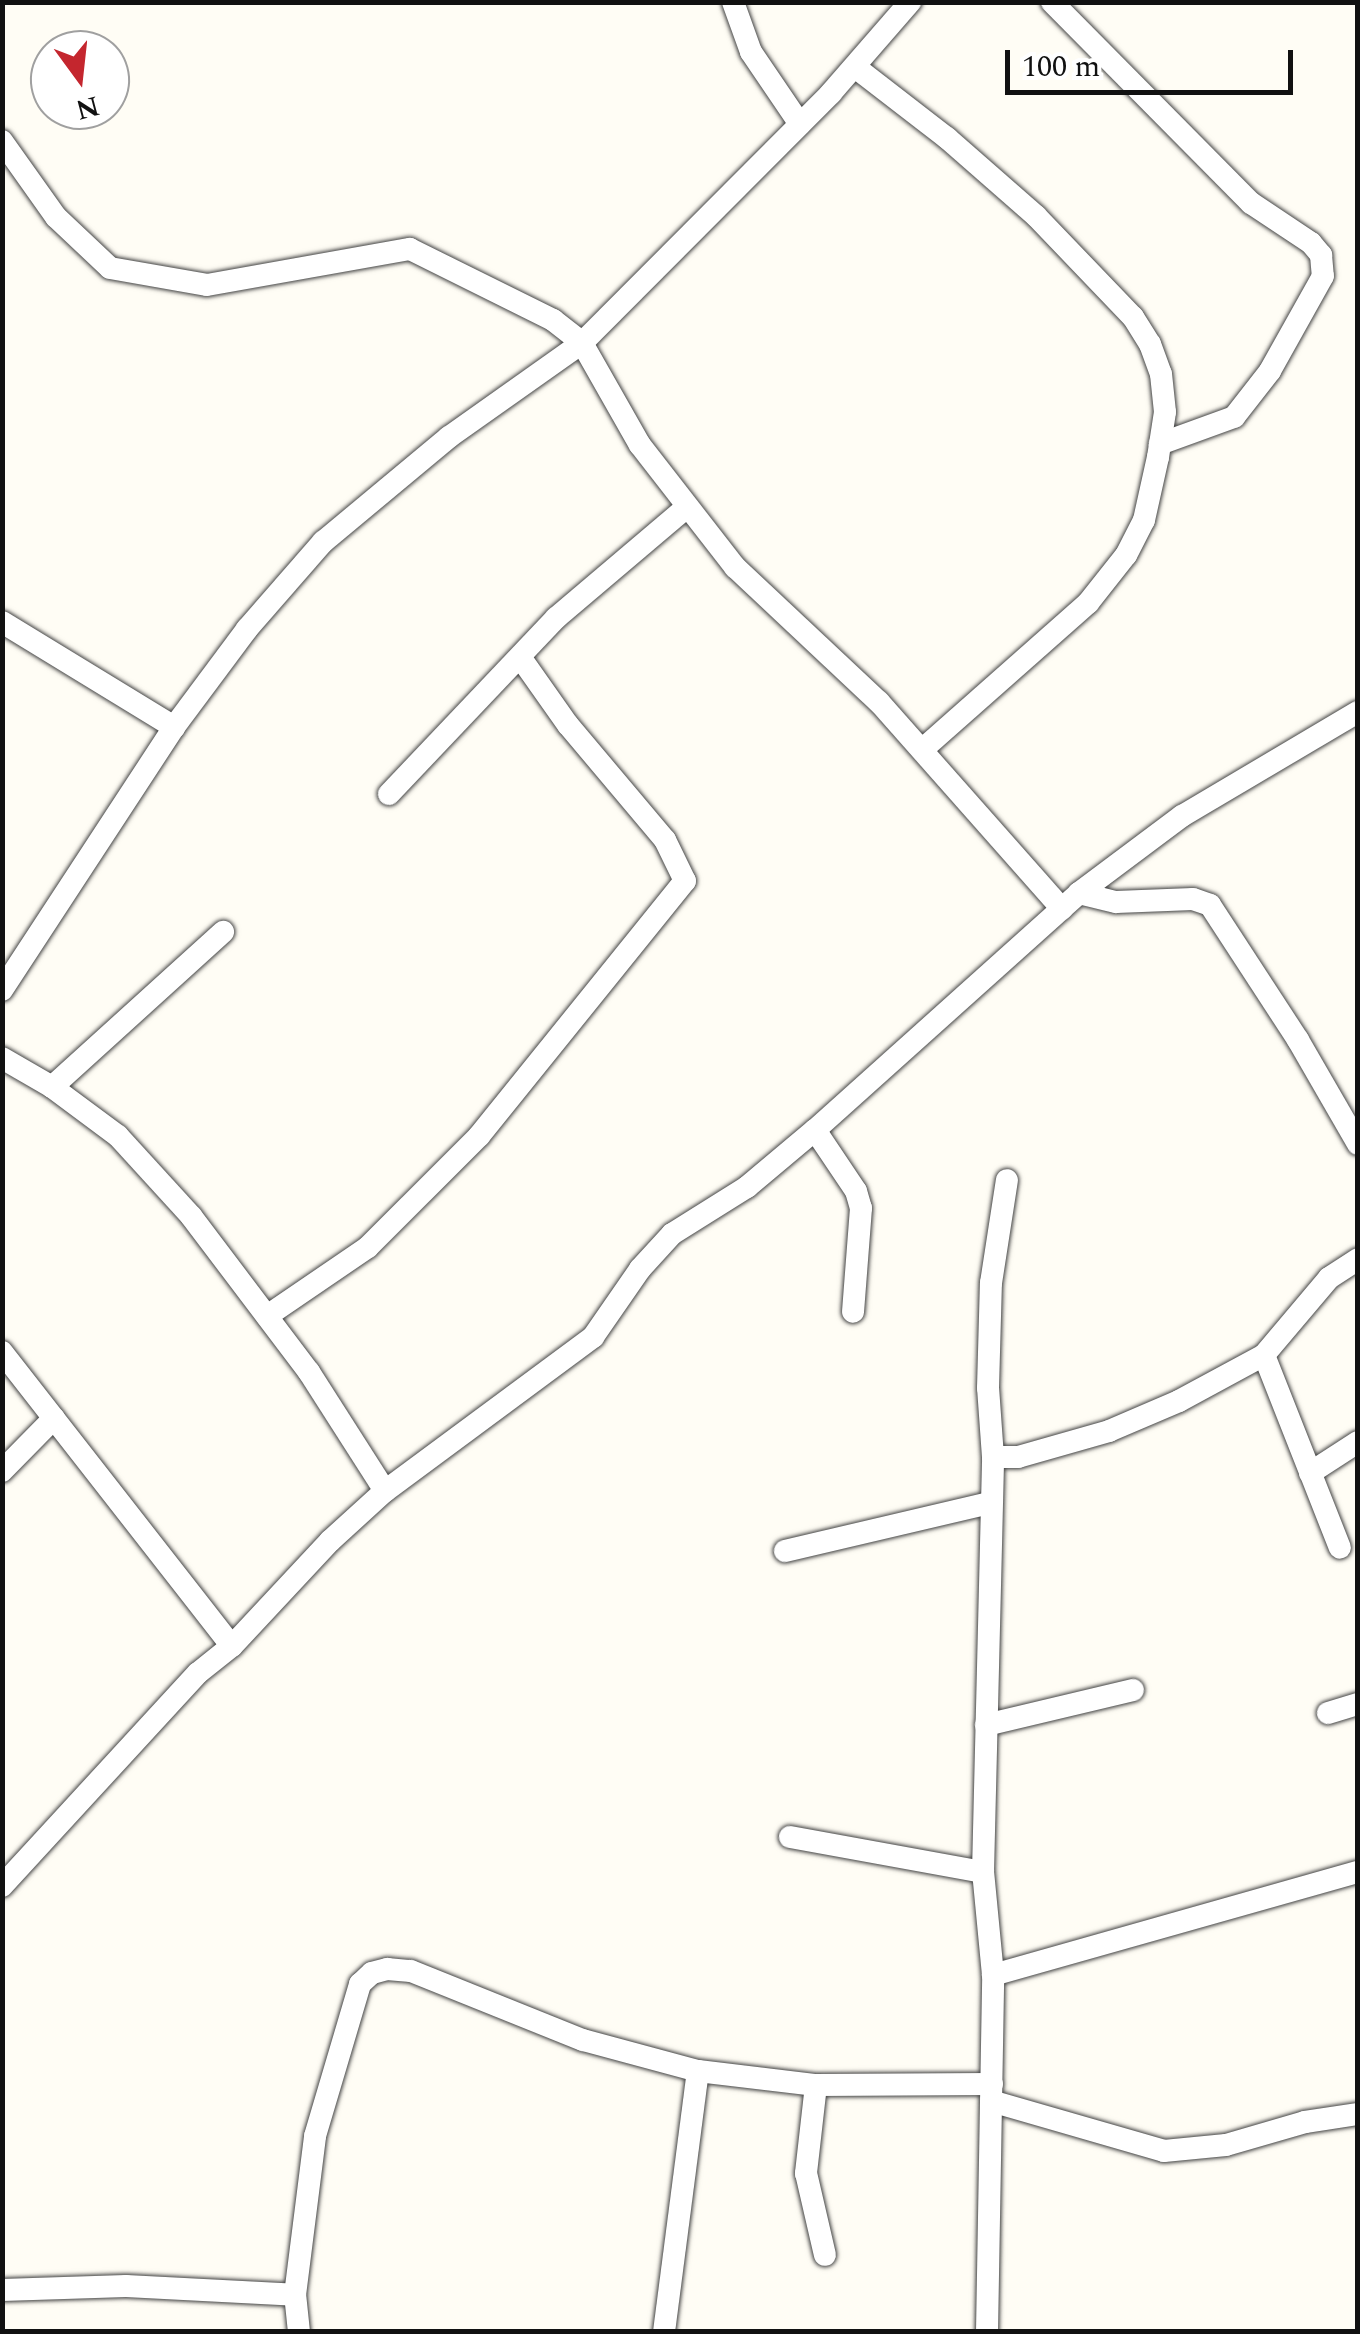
<!DOCTYPE html>
<html>
<head>
<meta charset="utf-8">
<style>
  body { margin:0 }
  #map { position:relative; width:1360px; height:2334px; overflow:hidden; background:#fffdf5; font-family:Spectral,serif }
  div>[style] { position:absolute }
  .roads { filter:drop-shadow(0 0 2px #444) drop-shadow(0 0 2px #444) }
  .street>* { height:22px; margin:-11px; padding:0 11px; transform-origin:11px; border-radius:11px; background:#fff }
  span { translate:-50% -50%; white-space:nowrap; text-align:center; line-height:1.15; -webkit-text-stroke:10px #fff; paint-order:stroke }
  .frame { position:absolute; inset:0; border:5px solid #111; pointer-events:none }
  .north { position:absolute; left:30px; top:30px; width:100px; height:100px; box-sizing:border-box; background:#fff; border:2px solid #a0a0a0; border-radius:50%; rotate:165deg; font-size:28px; font-weight:700; line-height:40px; text-align:center; color:#111 }
  .north::after { content:''; display:block; margin:auto; width:35px; height:45px; background:#c4262e; clip-path:polygon(50% 0,100% 100%,50% 72%,0 100%) }
  .scale { position:absolute; left:1005px; top:50px; width:288px; height:45px; box-sizing:border-box; border:5px solid #111; border-top:0; padding-left:12px; font-size:30px; line-height:35px; white-space:nowrap; color:#111; -webkit-text-stroke:8px #fff; paint-order:stroke }
</style>
</head>
<body>
<div id="map">
  <div class="roads">
    <div class="street">
      <i style="left:733px;top:2px;width:53px;rotate:70.2deg"></i>
      <i style="left:751px;top:52px;width:87px;rotate:55.8deg"></i>
      <i style="left:1052px;top:2px;width:283px;rotate:45.3deg"></i>
      <i style="left:1251px;top:203px;width:72px;rotate:33.7deg"></i>
      <i style="left:1311px;top:243px;width:16px;rotate:50deg"></i>
      <i style="left:1321px;top:255px;width:21px;rotate:85deg"></i>
      <i style="left:1323px;top:276px;width:109px;rotate:119.2deg"></i>
      <i style="left:1270px;top:371px;width:58px;rotate:128deg"></i>
      <i style="left:1234px;top:417px;width:79px;rotate:160deg"></i>
      <i style="left:855px;top:67px;width:116px;rotate:37.7deg"></i>
      <i style="left:947px;top:138px;width:118px;rotate:41.2deg"></i>
      <i style="left:1036px;top:216px;width:140px;rotate:46.2deg"></i>
      <i style="left:1133px;top:317px;width:32px;rotate:58deg"></i>
      <i style="left:1150px;top:344px;width:32px;rotate:70deg"></i>
      <i style="left:1161px;top:374px;width:38px;rotate:84deg"></i>
      <i style="left:1165px;top:412px;width:46px;rotate:98.8deg"></i>
      <i style="left:1158px;top:457px;width:65px;rotate:102.5deg"></i>
      <i style="left:1144px;top:520px;width:39px;rotate:117deg"></i>
      <i style="left:1126px;top:555px;width:61px;rotate:128.4deg"></i>
      <i style="left:1088px;top:603px;width:220px;rotate:138.5deg"></i>
      <i style="left:2px;top:141px;width:93px;rotate:54.6deg"></i>
      <i style="left:56px;top:217px;width:74px;rotate:43.4deg"></i>
      <i style="left:110px;top:268px;width:98px;rotate:9.9deg"></i>
      <i style="left:207px;top:285px;width:206px;rotate:-10.1deg"></i>
      <i style="left:410px;top:249px;width:160px;rotate:26.4deg"></i>
      <i style="left:553px;top:320px;width:37px;rotate:38deg"></i>
      <i style="left:582px;top:343px;width:117px;rotate:60.4deg"></i>
      <i style="left:640px;top:445px;width:155px;rotate:52.1deg"></i>
      <i style="left:735px;top:567px;width:197px;rotate:43.2deg"></i>
      <i style="left:879px;top:702px;width:276px;rotate:48.5deg"></i>
      <i style="left:2px;top:622px;width:202px;rotate:31.4deg"></i>
      <i style="left:389px;top:794px;width:243px;rotate:-46.5deg"></i>
      <i style="left:556px;top:618px;width:172px;rotate:-40.3deg"></i>
      <i style="left:1079px;top:893px;width:38px;rotate:14deg"></i>
      <i style="left:1116px;top:902px;width:77px;rotate:-2.2deg"></i>
      <i style="left:1193px;top:899px;width:18px;rotate:19deg"></i>
      <i style="left:1210px;top:905px;width:161px;rotate:56.9deg"></i>
      <i style="left:1298px;top:1040px;width:120px;rotate:60deg"></i>
      <i style="left:2px;top:990px;width:314px;rotate:-56.8deg"></i>
      <i style="left:174px;top:727px;width:122px;rotate:-53.3deg"></i>
      <i style="left:247px;top:629px;width:116px;rotate:-48.9deg"></i>
      <i style="left:323px;top:542px;width:164px;rotate:-39.8deg"></i>
      <i style="left:449px;top:437px;width:163px;rotate:-35.3deg"></i>
      <i style="left:582px;top:343px;width:353px;rotate:-45.1deg"></i>
      <i style="left:831px;top:93px;width:121px;rotate:-49deg"></i>
      <i style="left:2px;top:1058px;width:58px;rotate:30.1deg"></i>
      <i style="left:52px;top:1087px;width:82px;rotate:36.6deg"></i>
      <i style="left:118px;top:1136px;width:108px;rotate:47.6deg"></i>
      <i style="left:191px;top:1216px;width:196px;rotate:52.9deg"></i>
      <i style="left:309px;top:1372px;width:141px;rotate:57.4deg"></i>
      <i style="left:52px;top:1087px;width:231px;rotate:-42.2deg"></i>
      <i style="left:815px;top:1130px;width:73px;rotate:56.1deg"></i>
      <i style="left:856px;top:1191px;width:18px;rotate:74deg"></i>
      <i style="left:861px;top:1208px;width:104px;rotate:94.4deg"></i>
      <i style="left:267px;top:1316px;width:122px;rotate:-34.3deg"></i>
      <i style="left:368px;top:1247px;width:157px;rotate:-45deg"></i>
      <i style="left:479px;top:1136px;width:328px;rotate:-51.1deg"></i>
      <i style="left:685px;top:881px;width:46px;rotate:-116deg"></i>
      <i style="left:665px;top:840px;width:150px;rotate:-130.1deg"></i>
      <i style="left:568px;top:725px;width:83px;rotate:-125.2deg"></i>
      <i style="left:2px;top:1352px;width:373px;rotate:52deg"></i>
      <i style="left:1264px;top:1355px;width:207px;rotate:68.5deg"></i>
      <i style="left:993px;top:1457px;width:69px;rotate:-94.1deg"></i>
      <i style="left:988px;top:1388px;width:105px;rotate:-88.4deg"></i>
      <i style="left:991px;top:1283px;width:104px;rotate:-81.2deg"></i>
      <i style="left:2px;top:1471px;width:74px;rotate:-45.5deg"></i>
      <i style="left:1310px;top:1473px;width:57px;rotate:-32.9deg"></i>
      <i style="left:785px;top:1551px;width:211px;rotate:-13.2deg"></i>
      <i style="left:1328px;top:1713px;width:31px;rotate:-17deg"></i>
      <i style="left:986px;top:1725px;width:151px;rotate:-13.4deg"></i>
      <i style="left:790px;top:1837px;width:196px;rotate:10.3deg"></i>
      <i style="left:2px;top:1886px;width:289px;rotate:-47.4deg"></i>
      <i style="left:198px;top:1673px;width:43px;rotate:-38.5deg"></i>
      <i style="left:232px;top:1646px;width:144px;rotate:-47deg"></i>
      <i style="left:330px;top:1541px;width:74px;rotate:-42.3deg"></i>
      <i style="left:385px;top:1491px;width:259px;rotate:-36.5deg"></i>
      <i style="left:593px;top:1337px;width:83px;rotate:-55.3deg"></i>
      <i style="left:640px;top:1269px;width:47px;rotate:-47.6deg"></i>
      <i style="left:672px;top:1234px;width:89px;rotate:-32.1deg"></i>
      <i style="left:747px;top:1187px;width:89px;rotate:-40deg"></i>
      <i style="left:815px;top:1130px;width:355px;rotate:-41.9deg"></i>
      <i style="left:1079px;top:893px;width:129px;rotate:-36.8deg"></i>
      <i style="left:1182px;top:816px;width:204px;rotate:-30.6deg"></i>
      <i style="left:993px;top:1975px;width:379px;rotate:-15.8deg"></i>
      <i style="left:816px;top:2085px;width:89px;rotate:96.5deg"></i>
      <i style="left:806px;top:2173px;width:84px;rotate:77deg"></i>
      <i style="left:991px;top:2101px;width:180px;rotate:16.1deg"></i>
      <i style="left:1164px;top:2151px;width:62px;rotate:-5.5deg"></i>
      <i style="left:1226px;top:2145px;width:82px;rotate:-16.2deg"></i>
      <i style="left:1305px;top:2122px;width:54px;rotate:-8.6deg"></i>
      <i style="left:2px;top:2290px;width:124px;rotate:-1.8deg"></i>
      <i style="left:126px;top:2286px;width:169px;rotate:3deg"></i>
      <i style="left:299px;top:2332px;width:37px;rotate:-96deg"></i>
      <i style="left:295px;top:2295px;width:160px;rotate:-82.8deg"></i>
      <i style="left:315px;top:2136px;width:159px;rotate:-73.5deg"></i>
      <i style="left:360px;top:1984px;width:16px;rotate:-43deg"></i>
      <i style="left:372px;top:1973px;width:16px;rotate:-15deg"></i>
      <i style="left:387px;top:1969px;width:24px;rotate:5deg"></i>
      <i style="left:411px;top:1971px;width:185px;rotate:21.9deg"></i>
      <i style="left:583px;top:2040px;width:119px;rotate:15.1deg"></i>
      <i style="left:698px;top:2071px;width:119px;rotate:6.8deg"></i>
      <i style="left:816px;top:2085px;width:176px;rotate:-0.3deg"></i>
      <i style="left:664px;top:2332px;width:263px;rotate:-82.6deg"></i>
      <i style="left:987px;top:2332px;width:357px;rotate:-89deg"></i>
      <i style="left:993px;top:1975px;width:103px;rotate:-95.5deg"></i>
      <i style="left:983px;top:1872px;width:415px;rotate:-88.6deg"></i>
      <i style="left:993px;top:1457px;width:25px"></i>
      <i style="left:1018px;top:1457px;width:95px;rotate:-15.9deg"></i>
      <i style="left:1109px;top:1431px;width:76px;rotate:-23.2deg"></i>
      <i style="left:1179px;top:1401px;width:97px;rotate:-28.4deg"></i>
      <i style="left:1264px;top:1355px;width:101px;rotate:-49.8deg"></i>
      <i style="left:1329px;top:1278px;width:35px;rotate:-33deg"></i>
    </div>
  </div>
  <div class="frame"></div>
  <div class="north">N</div>
  <div class="scale">100 m</div>
</div>
</body>
</html>
